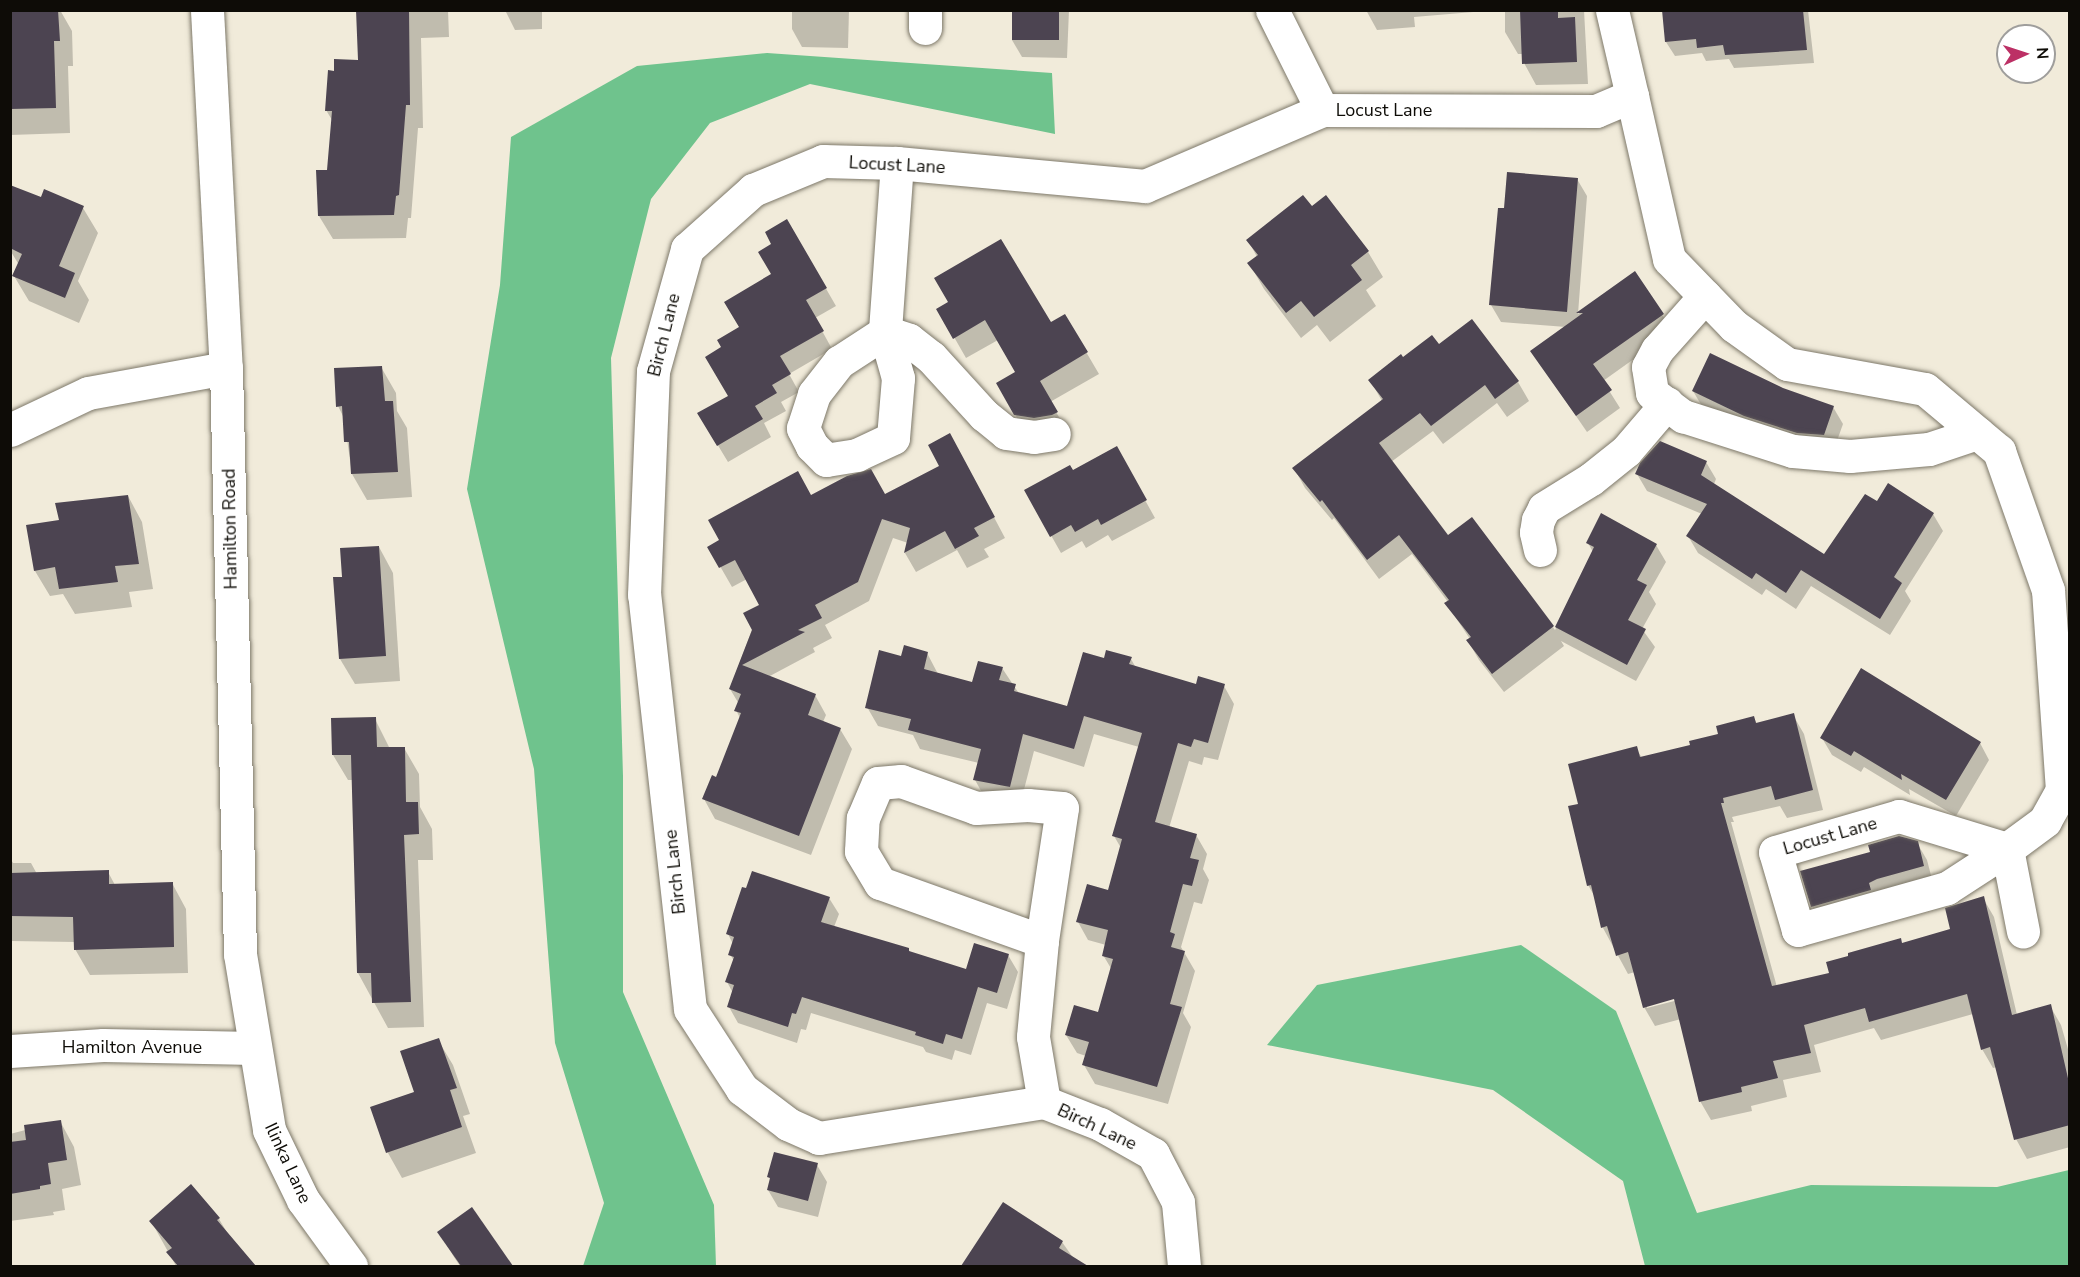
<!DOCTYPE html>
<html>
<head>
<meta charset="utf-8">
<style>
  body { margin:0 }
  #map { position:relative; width:2080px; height:1277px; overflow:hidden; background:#f1ebda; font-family:"Nunito Sans",sans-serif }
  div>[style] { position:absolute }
  .forest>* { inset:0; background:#6fc38d }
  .shadow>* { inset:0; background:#0003 }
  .building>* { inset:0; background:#4c4451; transform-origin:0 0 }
  .roads { filter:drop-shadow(0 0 2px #7d7869) drop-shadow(0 0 2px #7d7869) }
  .minor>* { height:33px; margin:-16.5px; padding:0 16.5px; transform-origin:16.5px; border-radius:16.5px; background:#fff }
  span { translate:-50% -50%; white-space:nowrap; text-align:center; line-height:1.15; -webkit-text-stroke:6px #fff; paint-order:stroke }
  .street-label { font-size:18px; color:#0e0c07 }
  .frame { position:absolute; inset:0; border:12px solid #0e0c07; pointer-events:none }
  .north { position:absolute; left:1996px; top:24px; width:60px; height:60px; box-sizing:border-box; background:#fff; border:2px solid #9f9e9c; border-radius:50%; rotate:87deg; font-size:16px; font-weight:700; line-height:24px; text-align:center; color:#0e0c07 }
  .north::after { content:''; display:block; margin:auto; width:21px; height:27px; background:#bc3065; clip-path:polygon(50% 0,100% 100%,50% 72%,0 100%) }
</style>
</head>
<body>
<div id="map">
  <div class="forest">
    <i style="clip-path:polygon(767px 53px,1052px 73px,1055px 134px,810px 84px,710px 123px,651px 199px,611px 358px,623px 776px,623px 992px,714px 1205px,716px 1266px,583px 1266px,604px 1203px,555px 1043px,534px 769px,467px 489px,500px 285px,511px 137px,637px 66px)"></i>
    <i style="clip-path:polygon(1521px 945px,1616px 1011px,1697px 1213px,1811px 1185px,1997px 1187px,2069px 1170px,2069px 1266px,1645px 1266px,1623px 1181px,1493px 1090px,1267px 1045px,1317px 985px)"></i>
  </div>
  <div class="shadow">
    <i style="clip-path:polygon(10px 10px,60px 10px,72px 31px,73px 66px,68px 66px,70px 133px,10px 135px)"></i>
    <i style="clip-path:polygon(357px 10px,448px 10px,449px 37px,421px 38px,423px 128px,418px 128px,411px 218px,408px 218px,406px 238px,333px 239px,319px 216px,328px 171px,332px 120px,326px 110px,335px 73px,360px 61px)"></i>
    <i style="clip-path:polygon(505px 10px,542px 10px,542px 29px,515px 30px)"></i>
    <i style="clip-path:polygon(792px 10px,849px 10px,848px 48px,802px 47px,792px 29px)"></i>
    <i style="clip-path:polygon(1013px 10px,1069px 10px,1067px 58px,1022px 57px,1012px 40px)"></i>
    <i style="clip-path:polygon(1366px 10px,1497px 10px,1414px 17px,1415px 27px,1377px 30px)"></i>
    <i style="clip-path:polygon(1505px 10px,1584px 10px,1588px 84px,1536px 85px,1524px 63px,1523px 54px,1518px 54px,1505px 32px)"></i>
    <i style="clip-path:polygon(1663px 10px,1808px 10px,1814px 63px,1734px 68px,1729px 59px,1706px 61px,1702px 53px,1675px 56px,1666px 42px)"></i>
    <i style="clip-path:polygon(1577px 179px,1587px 196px,1578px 314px,1634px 273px,1673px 331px,1603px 381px,1620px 408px,1587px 432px,1532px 352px,1566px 327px,1501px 322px,1491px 305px,1505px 210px)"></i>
    <i style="clip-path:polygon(45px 191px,83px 208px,98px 233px,78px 281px,89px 300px,79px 323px,29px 301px,14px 276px,19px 265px,10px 250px,10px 242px)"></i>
    <i style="clip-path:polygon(1312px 208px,1368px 252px,1383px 277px,1366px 290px,1376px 306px,1330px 342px,1317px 325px,1301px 338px,1264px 289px,1249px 263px,1257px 257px,1248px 240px)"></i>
    <i style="clip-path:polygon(787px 221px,836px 306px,815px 318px,832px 349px,789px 374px,799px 392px,781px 402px,786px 411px,764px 423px,771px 437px,728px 462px,699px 414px,730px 396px,723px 348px,741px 328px,773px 275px,773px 244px)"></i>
    <i style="clip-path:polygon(950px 302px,1051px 325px,1065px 316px,1099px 374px,1050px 402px,1068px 432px,1027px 436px,998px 384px,1017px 373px,998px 340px,966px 358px,938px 309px)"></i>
    <i style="clip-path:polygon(1438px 346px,1518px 382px,1529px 401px,1507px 417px,1497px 403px,1443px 444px,1433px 431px,1391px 462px,1448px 537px,1472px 519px,1555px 630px,1593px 552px,1588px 543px,1656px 545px,1666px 562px,1649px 592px,1656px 604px,1642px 629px,1655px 647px,1636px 681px,1561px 641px,1564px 646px,1504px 692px,1479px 660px,1468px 641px,1470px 639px,1446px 603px,1448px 602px,1412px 554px,1379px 579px,1334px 518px,1332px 520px,1305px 488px,1294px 468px,1382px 401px,1370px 380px,1403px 359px)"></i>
    <i style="clip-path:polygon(381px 367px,396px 393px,397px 411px,407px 428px,412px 497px,367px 500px,352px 474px,344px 418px,338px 406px)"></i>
    <i style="clip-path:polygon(1783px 389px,1833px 407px,1843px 424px,1833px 452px,1703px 408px,1693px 391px)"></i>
    <i style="clip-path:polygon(1116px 448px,1155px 518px,1112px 541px,1108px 535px,1086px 548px,1082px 541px,1061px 553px,1026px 491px,1073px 472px)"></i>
    <i style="clip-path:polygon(961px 455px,1005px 538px,984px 549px,989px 557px,967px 568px,957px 550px,916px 572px,905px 553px,908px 543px,893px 538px,869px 601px,825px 625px,832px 638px,813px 648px,815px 652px,768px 677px,815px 695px,826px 715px,823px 722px,840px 729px,852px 749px,811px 855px,715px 819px,704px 799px,717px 779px,740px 718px,736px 710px,739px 704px,730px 689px,761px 605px,747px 579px,732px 587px,709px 547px,811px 497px,885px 496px)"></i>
    <i style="clip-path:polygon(1706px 462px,1716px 479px,1714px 484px,1824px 556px,1877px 503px,1933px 514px,1943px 531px,1905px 591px,1911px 601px,1890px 635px,1811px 586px,1796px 609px,1766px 589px,1762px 595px,1698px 553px,1688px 536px,1702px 514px,1647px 491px,1637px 474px)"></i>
    <i style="clip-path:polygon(128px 496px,142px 522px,153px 589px,129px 592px,132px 607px,75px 614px,63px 594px,50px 596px,35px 571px,28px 526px,60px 521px)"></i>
    <i style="clip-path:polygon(379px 547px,393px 573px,400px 681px,355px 684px,340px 659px,343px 578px)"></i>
    <i style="clip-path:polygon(927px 653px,938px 674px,973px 684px,1002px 668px,1020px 695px,1068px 708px,1105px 660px,1131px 659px,1136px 668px,1197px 686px,1224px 686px,1234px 704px,1218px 760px,1204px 757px,1202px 765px,1189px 761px,1169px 828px,1196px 835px,1207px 854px,1203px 869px,1209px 880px,1202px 904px,1194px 902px,1181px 947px,1195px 971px,1183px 1013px,1191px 1027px,1168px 1104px,1095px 1084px,1084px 1065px,1086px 1056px,1077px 1053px,1066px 1035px,1099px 1014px,1112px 970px,1103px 955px,1106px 945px,1088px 940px,1078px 922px,1109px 892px,1121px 848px,1114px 836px,1139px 747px,1094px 734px,1084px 767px,1034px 751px,1020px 805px,985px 798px,975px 780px,979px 763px,920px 749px,913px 735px,878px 726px,867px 707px,903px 658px)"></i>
    <i style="clip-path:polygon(evenodd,1793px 715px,1804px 734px,1823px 810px,1787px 818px,1780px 806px,1732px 817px,1734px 822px,1731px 822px,1777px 987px,1831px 974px,1903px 944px,1952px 930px,1983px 898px,1994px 917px,2017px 1015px,2050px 1006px,2061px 1025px,2070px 1056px,2070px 1147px,2027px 1159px,2016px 1139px,1997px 1067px,1993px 1068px,1982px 1049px,1973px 1014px,1881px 1040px,1874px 1028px,1814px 1045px,1821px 1072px,1783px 1080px,1787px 1097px,1751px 1106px,1752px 1111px,1711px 1120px,1700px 1101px,1681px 1019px,1655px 1026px,1644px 1007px,1635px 972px,1628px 974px,1603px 928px,1595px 897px,1588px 885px,1579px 805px,1636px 748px,1642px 758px,1692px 746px,1754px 718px,1757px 724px,1793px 715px,1681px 996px,1682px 999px,1647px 1008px,1647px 1005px,1681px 996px)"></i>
    <i style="clip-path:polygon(375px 719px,390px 749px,404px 748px,419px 774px,420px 807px,432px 829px,433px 860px,418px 860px,424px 1027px,388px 1028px,358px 973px,353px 780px,348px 780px,333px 755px)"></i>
    <i style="clip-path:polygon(1822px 738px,1980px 743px,1989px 760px,1956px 816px,1909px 789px,1910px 795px,1864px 767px,1861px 772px,1832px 755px)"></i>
    <i style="clip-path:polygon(1917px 843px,1927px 860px,1933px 883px,1822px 923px,1812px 906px)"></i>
    <i style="clip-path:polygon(10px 858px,13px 863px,31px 863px,37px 874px,108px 872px,115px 885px,172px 883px,186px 909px,188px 973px,90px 975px,75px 949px,75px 942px,10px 941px)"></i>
    <i style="clip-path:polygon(829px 898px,839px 914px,834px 927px,908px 949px,911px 953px,967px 970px,1008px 955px,1018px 972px,1007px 1009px,987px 1003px,971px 1055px,955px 1050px,952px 1060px,926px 1052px,923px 1047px,811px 1013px,806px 1030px,801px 1029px,797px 1043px,738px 1023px,729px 1007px,733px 993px,727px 982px,734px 961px,730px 954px,733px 944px,728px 934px)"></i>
    <i style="clip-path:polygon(438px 1040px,453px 1065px,470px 1114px,463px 1116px,476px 1153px,402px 1178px,388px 1153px,372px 1108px,416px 1093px)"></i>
    <i style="clip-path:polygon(60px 1121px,74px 1147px,81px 1185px,62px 1189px,65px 1210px,53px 1212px,54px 1215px,10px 1221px,10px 1134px)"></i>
    <i style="clip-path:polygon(817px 1165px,827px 1182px,818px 1217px,778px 1207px,768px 1190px,771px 1181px,769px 1177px)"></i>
    <i style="clip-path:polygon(472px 1209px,511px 1266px,460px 1266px,454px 1257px,439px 1232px)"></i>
    <i style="clip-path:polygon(219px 1219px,231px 1239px,253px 1266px,176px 1266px,151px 1221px)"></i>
    <i style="clip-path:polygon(1062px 1242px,1079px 1266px,966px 1266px,965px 1264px)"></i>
  </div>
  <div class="building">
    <i style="clip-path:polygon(10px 10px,58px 10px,60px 41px,54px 41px,56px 108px,10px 109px)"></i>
    <i style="clip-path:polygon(356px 10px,409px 10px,410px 105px,406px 105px,399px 195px,396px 196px,394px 215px,318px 216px,316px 170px,327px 170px,332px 111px,325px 111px,328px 70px,334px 71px,334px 59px,358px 60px)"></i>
    <i style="left:1012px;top:10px;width:47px;height:30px"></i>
    <i style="clip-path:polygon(1520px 10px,1558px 10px,1558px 18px,1575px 17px,1577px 62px,1522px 64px)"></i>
    <i style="clip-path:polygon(1662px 10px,1803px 10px,1807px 50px,1725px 55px,1723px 45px,1697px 48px,1696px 39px,1665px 42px)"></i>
    <i style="clip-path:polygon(1507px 172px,1578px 178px,1567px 312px,1489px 305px,1498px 208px,1504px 208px)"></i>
    <i style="clip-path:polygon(10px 185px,41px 197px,44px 189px,84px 206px,59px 266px,75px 273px,65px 298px,12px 276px,22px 254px,10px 248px)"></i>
    <i style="clip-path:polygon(1303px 195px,1312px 206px,1326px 195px,1369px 251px,1351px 265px,1362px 280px,1314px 317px,1301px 301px,1286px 313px,1247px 263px,1258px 255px,1246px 240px)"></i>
    <i style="clip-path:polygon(787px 219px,827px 288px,806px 300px,824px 331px,780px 356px,791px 374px,772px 385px,777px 393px,755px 406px,763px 419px,717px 446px,697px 413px,728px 396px,705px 357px,721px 347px,717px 340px,739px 327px,724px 302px,771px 274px,758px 252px,771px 244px,765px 232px)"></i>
    <i style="clip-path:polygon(1001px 239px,1051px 322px,1065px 314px,1088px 352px,1040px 381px,1058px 412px,1052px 415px,1034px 418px,1014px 415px,996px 383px,1015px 372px,985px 320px,953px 339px,936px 309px,948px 302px,934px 278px)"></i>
    <i style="clip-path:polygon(1635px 271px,1664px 314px,1593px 364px,1612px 390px,1576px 416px,1530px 351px,1583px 313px,1576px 313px)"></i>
    <i style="clip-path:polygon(1472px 319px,1519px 381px,1495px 399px,1485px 385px,1431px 426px,1420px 413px,1379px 443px,1448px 535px,1472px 517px,1554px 626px,1492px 674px,1466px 640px,1471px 637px,1444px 603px,1449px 600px,1399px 535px,1367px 560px,1322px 500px,1320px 502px,1292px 468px,1383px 399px,1368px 380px,1401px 354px,1403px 357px,1432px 335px,1439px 344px)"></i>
    <i style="clip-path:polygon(1710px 353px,1783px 388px,1834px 406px,1824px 435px,1797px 433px,1744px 416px,1692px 391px)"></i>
    <i style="clip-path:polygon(382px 366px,385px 401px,393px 401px,398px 472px,351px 474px,349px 442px,344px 442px,342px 406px,336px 407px,334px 368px)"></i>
    <i style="clip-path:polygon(950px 433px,995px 517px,974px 528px,979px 536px,955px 549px,945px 531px,904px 553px,910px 528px,882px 519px,858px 582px,815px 605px,822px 618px,798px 630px,805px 632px,742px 665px,816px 694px,808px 715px,841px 728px,799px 836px,702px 799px,712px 775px,716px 777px,741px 713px,734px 711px,741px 694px,729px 689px,752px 630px,743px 613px,759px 605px,735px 560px,719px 568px,707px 547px,719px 540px,708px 520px,798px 471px,811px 495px,847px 476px,871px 469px,885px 494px,939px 466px,928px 445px)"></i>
    <i style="clip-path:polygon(1660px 441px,1707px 461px,1701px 475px,1824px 554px,1865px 494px,1877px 501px,1888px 483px,1934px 513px,1894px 577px,1902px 583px,1880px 619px,1801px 570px,1786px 593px,1756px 573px,1752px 579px,1686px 536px,1707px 504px,1635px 474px,1640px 463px)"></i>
    <i style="clip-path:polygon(1117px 446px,1147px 500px,1101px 525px,1098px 519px,1075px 532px,1071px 525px,1050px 537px,1024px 490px,1070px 465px,1073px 470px)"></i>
    <i style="clip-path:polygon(128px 495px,139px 564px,115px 566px,118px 582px,59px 589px,55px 567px,34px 571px,26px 525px,59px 520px,55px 503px)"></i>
    <i style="clip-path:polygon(1601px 513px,1657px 544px,1637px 580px,1647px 585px,1628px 620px,1646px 629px,1627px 665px,1555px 627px,1594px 547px,1586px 543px)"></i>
    <i style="clip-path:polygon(379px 546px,386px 656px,339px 659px,333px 577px,342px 577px,340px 548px)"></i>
    <i style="clip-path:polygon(904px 645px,928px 652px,924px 669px,972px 682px,978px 661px,1003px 667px,999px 680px,1016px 684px,1014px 691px,1067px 706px,1083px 652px,1104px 658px,1106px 650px,1132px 657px,1129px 664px,1196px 684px,1198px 676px,1225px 684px,1208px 743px,1194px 739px,1191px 747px,1178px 743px,1155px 822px,1197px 834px,1190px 858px,1199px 860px,1192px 886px,1183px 884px,1170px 932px,1175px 934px,1171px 947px,1185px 951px,1170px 1004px,1182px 1007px,1157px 1087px,1082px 1065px,1089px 1042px,1065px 1035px,1074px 1005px,1098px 1012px,1113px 959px,1102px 956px,1108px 930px,1076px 922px,1087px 884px,1108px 890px,1122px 839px,1112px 836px,1142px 733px,1084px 716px,1074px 749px,1023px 734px,1010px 787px,973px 780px,981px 749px,908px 730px,911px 719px,865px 708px,879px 650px,901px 656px)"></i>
    <i style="clip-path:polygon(1861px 668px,1981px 742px,1946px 800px,1901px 774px,1902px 780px,1854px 751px,1851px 756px,1820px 738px)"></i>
    <i style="clip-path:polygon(1794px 713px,1813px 790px,1775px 800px,1771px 786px,1723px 798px,1724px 803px,1721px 803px,1772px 986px,1829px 973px,1826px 962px,1848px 956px,1848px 953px,1901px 938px,1902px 943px,1950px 929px,1945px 908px,1984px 896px,2012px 1015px,2051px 1004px,2070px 1087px,2070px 1125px,2014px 1140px,1990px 1047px,1981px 1050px,1967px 994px,1869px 1022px,1865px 1008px,1804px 1025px,1811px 1053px,1773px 1061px,1778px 1078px,1741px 1087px,1742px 1092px,1699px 1102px,1674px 999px,1643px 1008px,1628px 952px,1616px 956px,1607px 926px,1601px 928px,1591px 885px,1587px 886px,1568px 806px,1578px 804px,1568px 764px,1637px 746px,1640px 757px,1690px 745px,1689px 741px,1718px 734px,1716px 726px,1754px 716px,1756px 723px)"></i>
    <i style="clip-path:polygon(376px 717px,377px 747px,405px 747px,406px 802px,418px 802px,419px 834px,404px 835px,411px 1002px,372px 1003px,371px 973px,357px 973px,351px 755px,332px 755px,331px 718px)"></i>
    <i style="clip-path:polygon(1899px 836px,1918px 841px,1924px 866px,1877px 879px,1869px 883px,1871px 890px,1811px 907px,1800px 871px,1870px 852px,1868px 845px)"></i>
    <i style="clip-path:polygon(109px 870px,109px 884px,173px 882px,174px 947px,74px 950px,73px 917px,10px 916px,10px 873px)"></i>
    <i style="clip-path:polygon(752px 871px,830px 897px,821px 922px,909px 948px,909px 951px,966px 969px,974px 943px,1009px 954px,997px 993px,978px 987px,962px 1039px,946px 1034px,943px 1044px,915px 1035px,916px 1032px,802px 997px,796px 1014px,792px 1013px,788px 1027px,727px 1007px,734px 985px,725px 982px,734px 957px,728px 955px,734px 937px,726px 934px,742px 887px,746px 888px)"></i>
    <i style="clip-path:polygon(439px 1038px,457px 1088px,450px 1090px,462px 1127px,386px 1153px,370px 1107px,414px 1092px,400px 1051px)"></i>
    <i style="clip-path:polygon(61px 1120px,67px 1160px,48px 1163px,51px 1184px,40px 1186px,40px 1189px,10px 1194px,10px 1142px,26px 1140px,24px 1125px)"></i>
    <i style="clip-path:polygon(774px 1152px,818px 1163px,808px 1201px,767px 1190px,770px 1178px,767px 1177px)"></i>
    <i style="clip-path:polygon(191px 1184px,220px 1218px,217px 1220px,256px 1266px,178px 1266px,166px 1252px,172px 1248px,149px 1221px)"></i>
    <i style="clip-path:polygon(1003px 1202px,1063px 1241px,1059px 1248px,1088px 1266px,961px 1266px)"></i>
    <i style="clip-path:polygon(472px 1207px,513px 1266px,461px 1266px,437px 1232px)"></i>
  </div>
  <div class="roads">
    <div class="minor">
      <i style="left:207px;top:10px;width:359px;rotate:87deg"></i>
      <i style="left:226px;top:368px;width:586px;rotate:88.63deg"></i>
      <i style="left:240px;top:954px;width:178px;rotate:80.6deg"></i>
      <i style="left:269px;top:1130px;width:78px;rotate:64.1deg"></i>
      <i style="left:303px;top:1200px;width:82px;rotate:54deg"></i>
      <i style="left:1272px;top:10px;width:112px;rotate:63.4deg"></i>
      <i style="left:1612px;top:10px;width:88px;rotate:76.9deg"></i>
      <i style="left:925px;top:28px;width:18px;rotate:-90deg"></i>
      <i style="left:897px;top:163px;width:169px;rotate:94.1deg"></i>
      <i style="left:885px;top:332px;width:48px;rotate:74.2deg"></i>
      <i style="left:898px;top:378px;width:60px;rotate:94.8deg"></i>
      <i style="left:893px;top:438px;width:40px;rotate:155deg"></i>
      <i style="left:857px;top:455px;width:31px;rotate:171deg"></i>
      <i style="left:826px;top:460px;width:20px;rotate:-135deg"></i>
      <i style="left:812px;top:446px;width:20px;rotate:-117deg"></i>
      <i style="left:803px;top:428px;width:36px;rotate:-72deg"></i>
      <i style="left:814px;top:394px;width:41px;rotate:-52deg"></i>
      <i style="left:839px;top:362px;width:55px;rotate:-33.1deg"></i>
      <i style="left:885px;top:332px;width:25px;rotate:18deg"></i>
      <i style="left:909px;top:340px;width:28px;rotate:38deg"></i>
      <i style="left:931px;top:357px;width:79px;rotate:47.6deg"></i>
      <i style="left:984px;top:415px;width:28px;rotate:39deg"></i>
      <i style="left:1006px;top:433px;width:28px;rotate:8deg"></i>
      <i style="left:1034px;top:437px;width:20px;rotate:-9deg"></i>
      <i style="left:1705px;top:296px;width:72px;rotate:131.6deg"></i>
      <i style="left:1657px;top:350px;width:19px;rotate:118deg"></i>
      <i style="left:1648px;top:367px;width:26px;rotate:81deg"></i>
      <i style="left:1652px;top:393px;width:39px;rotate:37deg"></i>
      <i style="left:1683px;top:416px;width:115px;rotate:17.7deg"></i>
      <i style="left:1793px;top:451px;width:57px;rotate:5deg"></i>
      <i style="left:1850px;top:456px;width:79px;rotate:-5.1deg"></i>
      <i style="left:1929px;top:449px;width:51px;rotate:-18.4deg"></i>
      <i style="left:10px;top:430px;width:86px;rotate:-25.4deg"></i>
      <i style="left:88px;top:393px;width:140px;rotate:-10.3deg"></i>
      <i style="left:1540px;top:550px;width:18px;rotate:-103deg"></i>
      <i style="left:1536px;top:532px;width:12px;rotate:-81deg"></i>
      <i style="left:1538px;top:520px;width:13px;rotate:-63deg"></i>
      <i style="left:1544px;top:508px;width:55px;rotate:-31.7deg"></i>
      <i style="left:1591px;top:479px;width:45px;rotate:-38.7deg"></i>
      <i style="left:1626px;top:451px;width:63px;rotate:-49.5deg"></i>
      <i style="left:901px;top:781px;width:80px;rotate:19.8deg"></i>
      <i style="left:976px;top:808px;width:52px;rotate:-3.3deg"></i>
      <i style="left:1028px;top:805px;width:34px;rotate:5deg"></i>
      <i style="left:1062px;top:808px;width:134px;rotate:98.6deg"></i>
      <i style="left:1042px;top:941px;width:172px;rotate:-160.3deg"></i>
      <i style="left:880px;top:883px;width:37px;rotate:-121deg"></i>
      <i style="left:861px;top:851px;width:33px;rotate:-87deg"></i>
      <i style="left:863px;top:818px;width:38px;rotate:-67deg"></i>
      <i style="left:878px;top:783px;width:23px;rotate:-5deg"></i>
      <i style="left:1042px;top:941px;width:96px;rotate:95.4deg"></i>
      <i style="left:1033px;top:1037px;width:66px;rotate:80.4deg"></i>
      <i style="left:10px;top:1051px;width:93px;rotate:-3.7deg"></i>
      <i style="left:103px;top:1045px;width:151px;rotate:1.1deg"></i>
      <i style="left:1184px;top:1266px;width:64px;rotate:-95.4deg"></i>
      <i style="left:1178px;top:1202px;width:54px;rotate:-117.5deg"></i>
      <i style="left:1153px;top:1154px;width:61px;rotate:-150.5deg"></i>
      <i style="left:1100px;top:1124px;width:60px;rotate:-158.6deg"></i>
      <i style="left:1044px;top:1102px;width:228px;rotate:170.9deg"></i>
      <i style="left:819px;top:1138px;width:34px;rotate:-156deg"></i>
      <i style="left:788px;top:1124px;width:58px;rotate:-142.7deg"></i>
      <i style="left:742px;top:1089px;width:95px;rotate:-123deg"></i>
      <i style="left:690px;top:1009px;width:417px;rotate:-96.3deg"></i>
      <i style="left:644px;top:595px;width:224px;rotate:-87.7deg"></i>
      <i style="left:653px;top:371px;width:127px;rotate:-74.4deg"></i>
      <i style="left:687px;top:249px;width:89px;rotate:-41.8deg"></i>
      <i style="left:753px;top:190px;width:76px;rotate:-22.5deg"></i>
      <i style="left:823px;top:161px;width:74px;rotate:1.5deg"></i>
      <i style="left:897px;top:163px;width:249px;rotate:5.3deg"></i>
      <i style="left:1145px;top:186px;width:193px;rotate:-23.2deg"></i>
      <i style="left:1322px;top:110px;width:274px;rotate:0.2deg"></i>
      <i style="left:1596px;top:111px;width:39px;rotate:-23deg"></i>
      <i style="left:1632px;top:96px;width:167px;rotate:77.2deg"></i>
      <i style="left:1669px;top:259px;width:93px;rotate:45.9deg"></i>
      <i style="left:1734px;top:326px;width:65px;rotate:35.6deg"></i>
      <i style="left:1787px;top:364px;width:140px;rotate:10.3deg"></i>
      <i style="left:1925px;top:389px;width:97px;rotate:40deg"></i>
      <i style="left:1999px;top:451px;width:147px;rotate:70.6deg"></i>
      <i style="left:2048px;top:590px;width:200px;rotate:86deg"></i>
      <i style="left:2062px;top:790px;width:35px;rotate:119deg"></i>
      <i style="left:2045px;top:821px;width:47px;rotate:143.6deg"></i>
      <i style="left:2007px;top:849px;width:72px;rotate:147deg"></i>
      <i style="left:1947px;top:888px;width:155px;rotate:164.3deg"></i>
      <i style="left:1798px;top:930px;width:81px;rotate:-106.4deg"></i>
      <i style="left:1775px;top:852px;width:129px;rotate:-16.2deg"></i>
      <i style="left:1899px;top:816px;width:113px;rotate:17deg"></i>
      <i style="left:2007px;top:849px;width:84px;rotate:79deg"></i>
    </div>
  </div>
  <div class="street-label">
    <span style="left:1384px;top:110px">Locust Lane</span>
    <span style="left:897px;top:165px;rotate:3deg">Locust Lane</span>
    <span style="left:664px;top:335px;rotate:-76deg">Birch Lane</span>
    <span style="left:230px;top:529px;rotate:-91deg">Hamilton Road</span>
    <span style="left:1830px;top:836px;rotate:-16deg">Locust Lane</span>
    <span style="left:675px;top:872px;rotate:-96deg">Birch Lane</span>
    <span style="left:132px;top:1047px">Hamilton Avenue</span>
    <span style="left:1097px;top:1127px;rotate:25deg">Birch Lane</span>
    <span style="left:288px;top:1163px;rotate:65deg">Ilinka Lane</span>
  </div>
  <div class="frame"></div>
  <div class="north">N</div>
</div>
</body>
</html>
